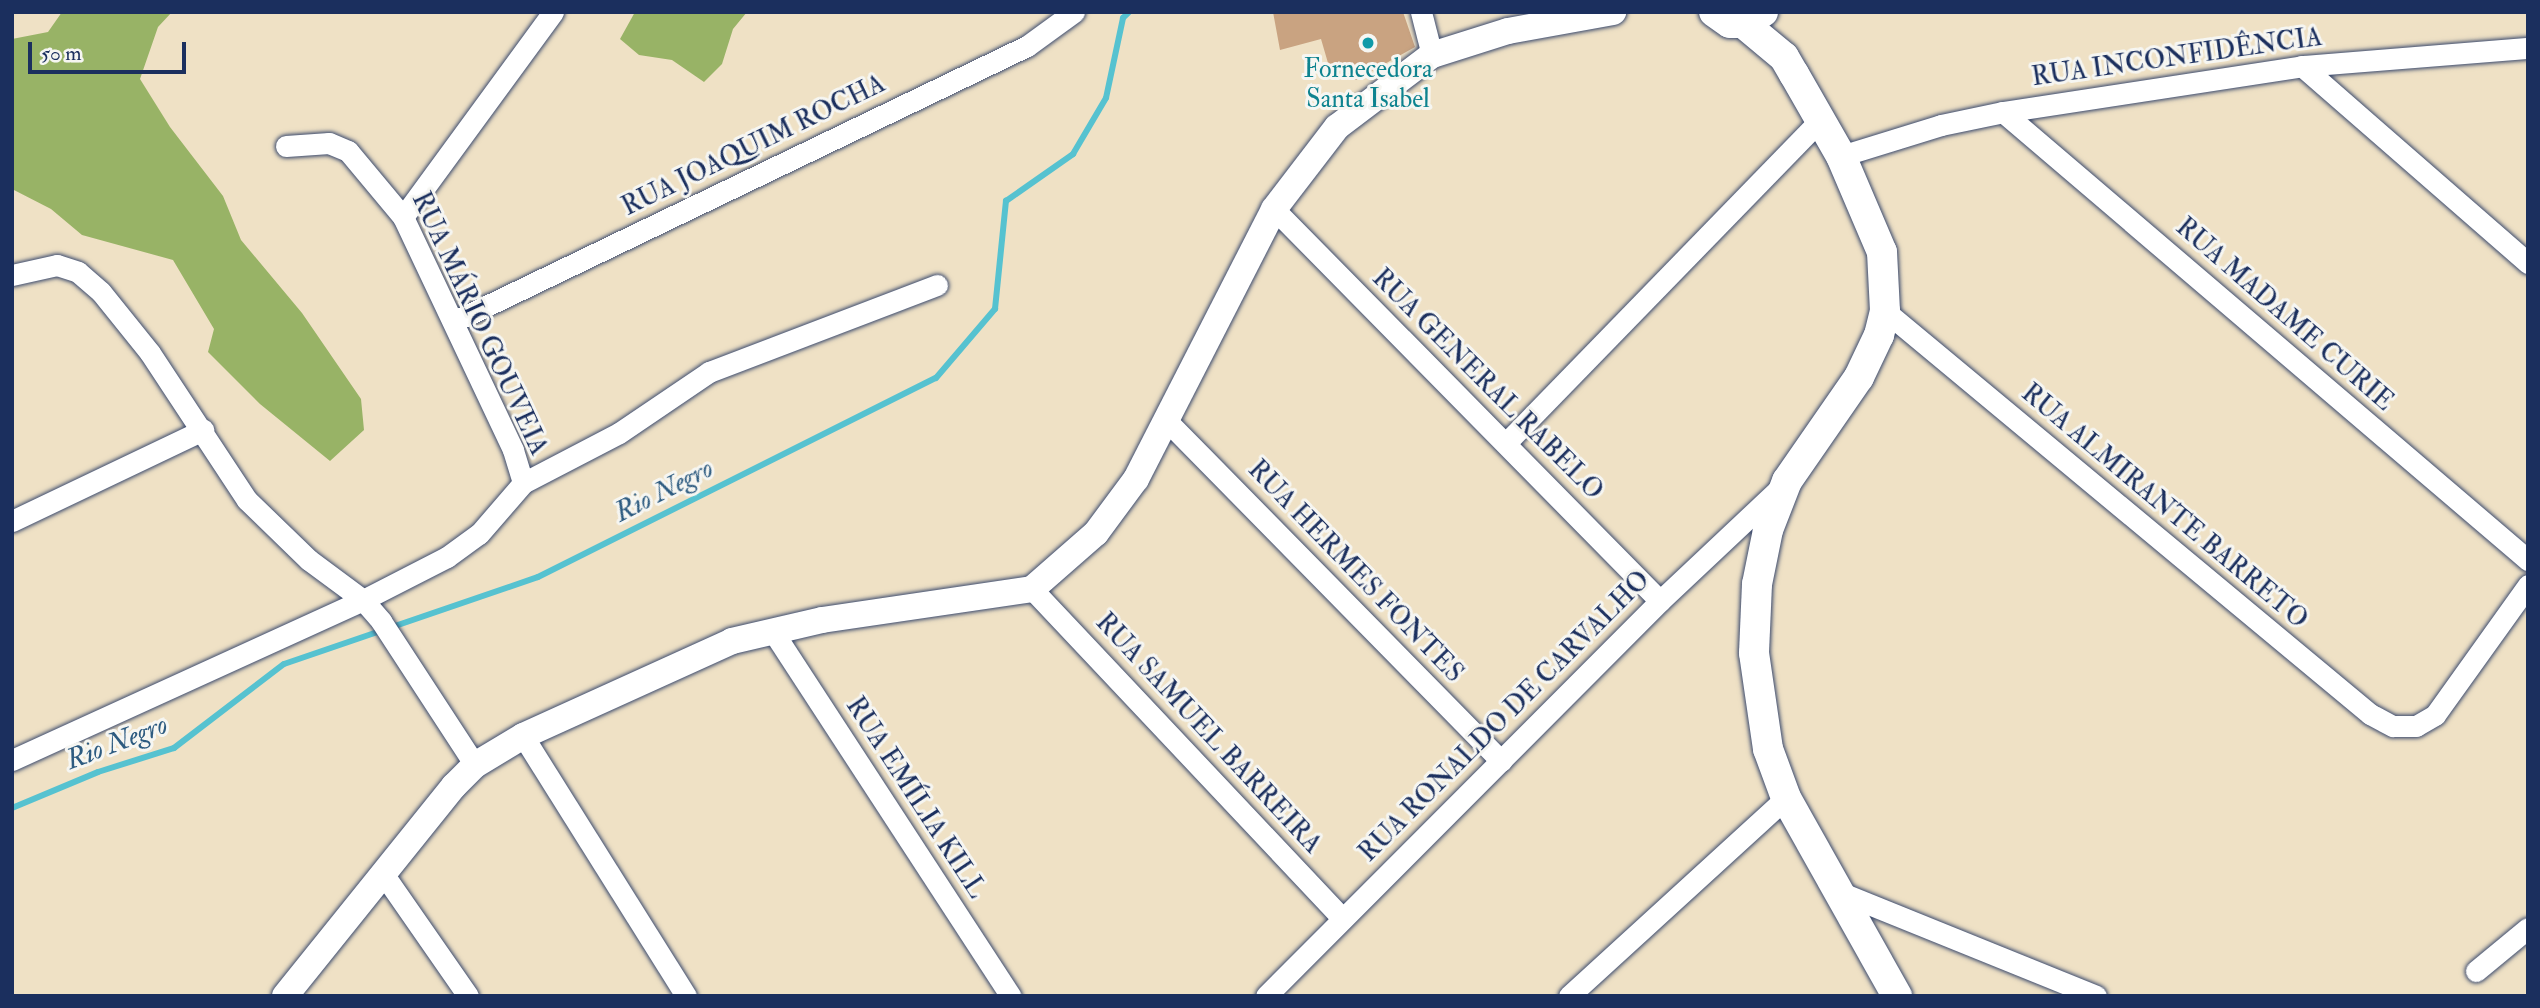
<!DOCTYPE html>
<html>
<head>
<meta charset="utf-8">
<style>
  body { margin:0 }
  #map { position:relative; width:2540px; height:1008px; overflow:hidden; background:#efe1c5; font-family:"IM FELL Double Pica",serif }
  div>[style] { position:absolute }
  .forest>* { inset:0; background:#98b366 }
  .stream>* { height:6px; margin:-3px; padding:0 3px; transform-origin:3px; border-radius:3px; background:#56c2d0 }
  .building>* { inset:0; background:#c9a381 }
  .roads { filter:drop-shadow(0 0 2px #3b4a6d) drop-shadow(0 0 2px #3b4a6d) }
  .minor>* { height:21px; margin:-10.5px; padding:0 10.5px; transform-origin:10.5px; border-radius:10.5px; background:#fff }
  .tertiary>* { height:26px; margin:-13px; padding:0 13px; transform-origin:13px; border-radius:13px; background:#fff }
  .secondary>* { height:30px; margin:-15px; padding:0 15px; transform-origin:15px; border-radius:15px; background:#fff }
  .dots>* { width:19px; height:19px; translate:-50% -50%; box-sizing:border-box; border:4px solid #f6f6f2; border-radius:50% }
  span { translate:-50% -50%; white-space:nowrap; text-align:center; line-height:1.15; -webkit-text-stroke:6px #f6f6f2; paint-order:stroke }
  .street-label { font-size:26px; color:#1b2f5e }
  .culture-label { font-size:26px; color:#0d838f }
  .water-label { font-size:28px; color:#2d5b80; font-style:italic }
  .frame { position:absolute; inset:0; border:14px solid #1b2f5e; pointer-events:none }
  .scale { position:absolute; left:28px; top:42px; width:158px; height:32px; box-sizing:border-box; border:4px solid #1b2f5e; border-top:0; padding-left:9px; font-size:21px; line-height:24px; white-space:nowrap; color:#1b2f5e; -webkit-text-stroke:5px #f6f6f2; paint-order:stroke }
</style>
</head>
<body>
<div id="map">
  <div class="forest">
    <i style="clip-path:polygon(62px 12px,172px 12px,158px 27px,140px 79px,170px 127px,223px 196px,241px 240px,302px 313px,361px 399px,364px 430px,330px 461px,260px 404px,208px 352px,214px 329px,173px 260px,82px 235px,51px 209px,12px 189px,12px 39px,48px 32px)"></i>
    <i style="clip-path:polygon(635px 12px,747px 12px,733px 29px,722px 64px,704px 82px,672px 60px,639px 55px,620px 39px)"></i>
  </div>
  <div class="stream">
    <i style="left:12px;top:808px;width:93px;rotate:-22.7deg"></i>
    <i style="left:98px;top:772px;width:80px;rotate:-17.5deg"></i>
    <i style="left:174px;top:748px;width:138px;rotate:-37.4deg"></i>
    <i style="left:284px;top:664px;width:268px;rotate:-18.9deg"></i>
    <i style="left:538px;top:577px;width:445px;rotate:-26.6deg"></i>
    <i style="left:936px;top:378px;width:91px;rotate:-49.5deg"></i>
    <i style="left:995px;top:309px;width:109px;rotate:-84.2deg"></i>
    <i style="left:1006px;top:201px;width:82px;rotate:-35deg"></i>
    <i style="left:1073px;top:154px;width:65px;rotate:-59.5deg"></i>
    <i style="left:1106px;top:98px;width:82px;rotate:-78deg"></i>
    <i style="left:1123px;top:18px;width:8px;rotate:-45deg"></i>
  </div>
  <div class="building">
    <i style="clip-path:polygon(1273px 12px,1403px 12px,1415px 47px,1356px 80px,1328px 63px,1321px 39px,1280px 50px)"></i>
  </div>
  <div class="roads">
    <div class="minor">
      <i style="left:1421px;top:12px;width:44px;rotate:75.7deg"></i>
      <i style="left:2302px;top:66px;width:300px;rotate:41.1deg"></i>
      <i style="left:2003px;top:112px;width:690px;rotate:40.48deg"></i>
      <i style="left:286px;top:146px;width:43px;rotate:-4deg"></i>
      <i style="left:329px;top:143px;width:21px;rotate:23deg"></i>
      <i style="left:348px;top:151px;width:86px;rotate:50.2deg"></i>
      <i style="left:403px;top:217px;width:258px;rotate:64.7deg"></i>
      <i style="left:513px;top:450px;width:34px;rotate:73deg"></i>
      <i style="left:1841px;top:156px;width:105px;rotate:-17.2deg"></i>
      <i style="left:1941px;top:125px;width:63px;rotate:-11.8deg"></i>
      <i style="left:2003px;top:112px;width:303px;rotate:-8.7deg"></i>
      <i style="left:2302px;top:66px;width:227px;rotate:-4.6deg"></i>
      <i style="left:1274px;top:209px;width:550px;rotate:45.44deg"></i>
      <i style="left:403px;top:217px;width:254px;rotate:-53.8deg"></i>
      <i style="left:12px;top:275px;width:46px;rotate:-12.5deg"></i>
      <i style="left:57px;top:265px;width:22px;rotate:18deg"></i>
      <i style="left:78px;top:272px;width:30px;rotate:41deg"></i>
      <i style="left:101px;top:292px;width:78px;rotate:51.2deg"></i>
      <i style="left:150px;top:353px;width:176px;rotate:56.6deg"></i>
      <i style="left:247px;top:500px;width:86px;rotate:44.1deg"></i>
      <i style="left:309px;top:560px;width:67px;rotate:36.5deg"></i>
      <i style="left:363px;top:600px;width:28px;rotate:49deg"></i>
      <i style="left:381px;top:621px;width:172px;rotate:56.9deg"></i>
      <i style="left:1885px;top:311px;width:631px;rotate:39.72deg"></i>
      <i style="left:2370px;top:714px;width:26px;rotate:28deg"></i>
      <i style="left:2393px;top:726px;width:23px"></i>
      <i style="left:2416px;top:726px;width:22px;rotate:-30deg"></i>
      <i style="left:2435px;top:715px;width:160px;rotate:-54.4deg"></i>
      <i style="left:453px;top:322px;width:637px;rotate:-25.68deg"></i>
      <i style="left:1027px;top:46px;width:58px;rotate:-35.9deg"></i>
      <i style="left:1169px;top:423px;width:474px;rotate:45.5deg"></i>
      <i style="left:1506px;top:443px;width:450px;rotate:-45.8deg"></i>
      <i style="left:12px;top:521px;width:212px;rotate:-25.5deg"></i>
      <i style="left:1032px;top:589px;width:453px;rotate:46.7deg"></i>
      <i style="left:772px;top:630px;width:437px;rotate:56.9deg"></i>
      <i style="left:523px;top:736px;width:307px;rotate:57.9deg"></i>
      <i style="left:12px;top:760px;width:386px;rotate:-24.5deg"></i>
      <i style="left:363px;top:600px;width:94px;rotate:-27.1deg"></i>
      <i style="left:447px;top:557px;width:39px;rotate:-36deg"></i>
      <i style="left:479px;top:534px;width:67px;rotate:-49.2deg"></i>
      <i style="left:523px;top:483px;width:108px;rotate:-27.5deg"></i>
      <i style="left:619px;top:433px;width:109px;rotate:-34.1deg"></i>
      <i style="left:709px;top:372px;width:244px;rotate:-20.9deg"></i>
      <i style="left:384px;top:875px;width:147px;rotate:55.2deg"></i>
      <i style="left:1839px;top:892px;width:277px;rotate:22deg"></i>
      <i style="left:2476px;top:971px;width:67px;rotate:-39.6deg"></i>
      <i style="left:1266px;top:996px;width:558px;rotate:-45.07deg"></i>
      <i style="left:1660px;top:601px;width:168px;rotate:-43.3deg"></i>
      <i style="left:1569px;top:996px;width:294px;rotate:-42.4deg"></i>
    </div>
    <div class="tertiary">
      <i style="left:285px;top:996px;width:270px;rotate:-51.2deg"></i>
      <i style="left:454px;top:786px;width:30px;rotate:-45deg"></i>
      <i style="left:475px;top:765px;width:56px;rotate:-31.1deg"></i>
      <i style="left:523px;top:736px;width:230px;rotate:-24.4deg"></i>
      <i style="left:732px;top:641px;width:92px;rotate:-13.1deg"></i>
      <i style="left:822px;top:620px;width:212px;rotate:-8.4deg"></i>
      <i style="left:1032px;top:589px;width:85px;rotate:-41.2deg"></i>
      <i style="left:1096px;top:533px;width:67px;rotate:-53.5deg"></i>
      <i style="left:1136px;top:479px;width:303px;rotate:-62.9deg"></i>
      <i style="left:1274px;top:209px;width:103px;rotate:-52.5deg"></i>
      <i style="left:1337px;top:127px;width:119px;rotate:-37.2deg"></i>
      <i style="left:1432px;top:55px;width:80px;rotate:-17.5deg"></i>
      <i style="left:1508px;top:31px;width:107px;rotate:-10.3deg"></i>
    </div>
    <div class="secondary">
      <i style="left:1714px;top:12px;width:19px;rotate:35deg"></i>
      <i style="left:1730px;top:23px;width:13px"></i>
      <i style="left:1743px;top:23px;width:23px;rotate:-29deg"></i>
      <i style="left:1743px;top:23px;width:53px;rotate:39.7deg"></i>
      <i style="left:1784px;top:57px;width:20px;rotate:60deg"></i>
      <i style="left:1794px;top:74px;width:95px;rotate:60.2deg"></i>
      <i style="left:1841px;top:156px;width:104px;rotate:66.9deg"></i>
      <i style="left:1882px;top:252px;width:59px;rotate:87.1deg"></i>
      <i style="left:1885px;top:311px;width:25px;rotate:104deg"></i>
      <i style="left:1879px;top:335px;width:47px;rotate:115.5deg"></i>
      <i style="left:1859px;top:377px;width:126px;rotate:124.7deg"></i>
      <i style="left:1787px;top:481px;width:53px;rotate:111.2deg"></i>
      <i style="left:1768px;top:530px;width:55px;rotate:101.5deg"></i>
      <i style="left:1757px;top:584px;width:69px;rotate:92.5deg"></i>
      <i style="left:1754px;top:653px;width:97px;rotate:81.7deg"></i>
      <i style="left:1768px;top:749px;width:52px;rotate:69.8deg"></i>
      <i style="left:1786px;top:798px;width:227px;rotate:60.7deg"></i>
    </div>
  </div>
  <div class="dots">
    <i style="left:1368px;top:43px;background:#0f9aa8"></i>
  </div>
  <div class="street-label">
    <span style="left:2177px;top:58px;rotate:-8deg">RUA INCONFIDÊNCIA</span>
    <span style="left:754px;top:146px;rotate:-26deg">RUA JOAQUIM ROCHA</span>
    <span style="left:2284px;top:315px;rotate:41deg">RUA MADAME CURIE</span>
    <span style="left:479px;top:324px;rotate:65deg">RUA MÁRIO GOUVEIA</span>
    <span style="left:1487px;top:385px;rotate:45deg">RUA GENERAL RABELO</span>
    <span style="left:2164px;top:507px;rotate:40deg">RUA ALMIRANTE BARRETO</span>
    <span style="left:1355px;top:572px;rotate:46deg">RUA HERMES FONTES</span>
    <span style="left:1505px;top:717px;rotate:-45deg">RUA RONALDO DE CARVALHO</span>
    <span style="left:1208px;top:734px;rotate:47deg">RUA SAMUEL BARREIRA</span>
    <span style="left:915px;top:798px;rotate:57deg">RUA EMÍLIA KILL</span>
  </div>
  <div class="culture-label">
    <span style="left:1368px;top:85px">Fornecedora<br>Santa Isabel</span>
  </div>
  <div class="water-label">
    <span style="left:664px;top:491px;rotate:-27deg">Rio Negro</span>
    <span style="left:117px;top:743px;rotate:-21deg">Rio Negro</span>
  </div>
  <div class="frame"></div>
  <div class="scale">50 m</div>
</div>
</body>
</html>
